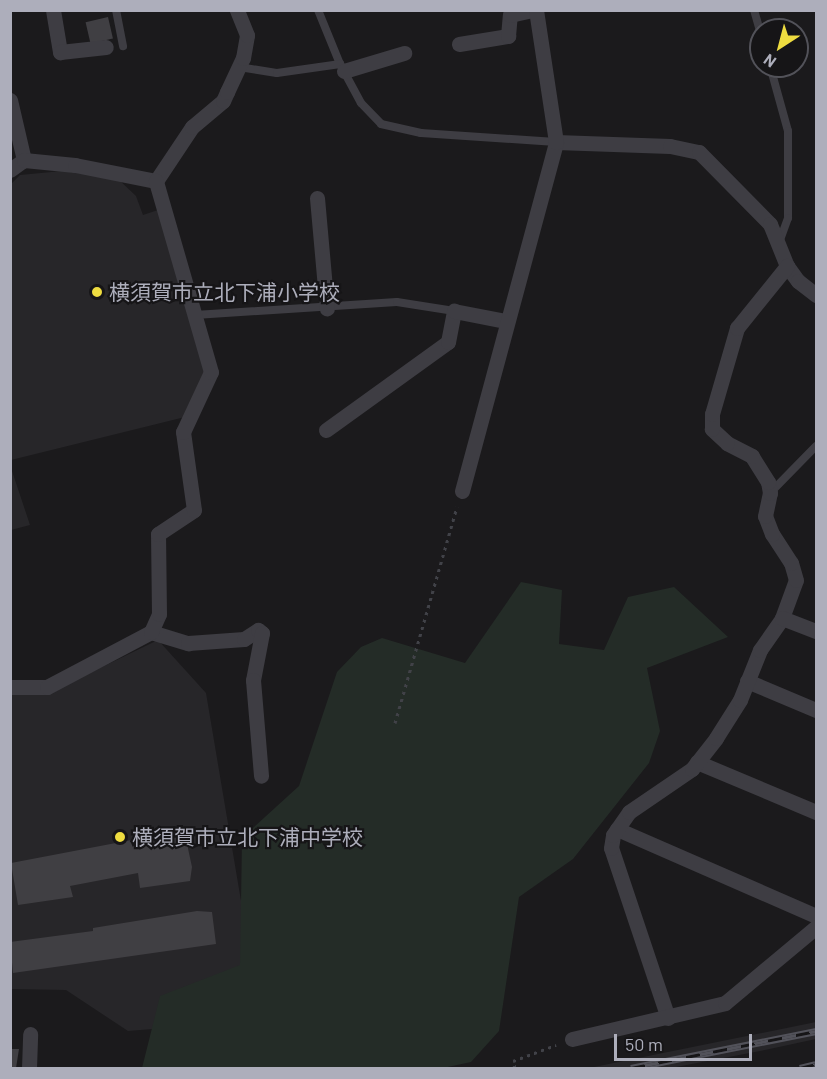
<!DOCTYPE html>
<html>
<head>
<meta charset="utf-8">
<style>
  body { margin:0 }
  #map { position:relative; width:827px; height:1079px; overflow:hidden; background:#1b1a1c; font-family:Barlow,"Noto Sans JP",sans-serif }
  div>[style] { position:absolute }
  .built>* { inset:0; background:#272629 }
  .green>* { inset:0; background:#242c27 }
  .building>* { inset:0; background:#403f43; transform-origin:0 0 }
  .path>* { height:3px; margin-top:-1.5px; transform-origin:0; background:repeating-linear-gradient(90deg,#414248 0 3px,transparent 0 7.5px) }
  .lane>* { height:8px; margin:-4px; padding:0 4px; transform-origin:4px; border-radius:4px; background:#3e3d43 }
  .street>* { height:15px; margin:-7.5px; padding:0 7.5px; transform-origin:7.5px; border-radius:7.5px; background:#3e3d43 }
  .rail>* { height:7px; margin-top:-3.5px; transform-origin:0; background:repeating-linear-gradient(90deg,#161517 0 14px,#52525a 0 28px); box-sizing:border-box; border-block:2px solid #52525a }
  .dots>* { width:16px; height:16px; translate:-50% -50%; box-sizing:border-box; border:3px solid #161517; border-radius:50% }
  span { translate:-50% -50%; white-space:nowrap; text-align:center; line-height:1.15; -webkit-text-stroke:4.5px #161517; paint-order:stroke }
  .poi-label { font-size:21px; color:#adaebb }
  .left { translate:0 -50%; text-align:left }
  .frame { position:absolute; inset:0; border:12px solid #adaebb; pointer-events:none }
  .north { position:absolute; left:749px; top:18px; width:60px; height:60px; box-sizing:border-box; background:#161517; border:2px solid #525259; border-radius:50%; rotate:216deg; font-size:16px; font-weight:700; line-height:24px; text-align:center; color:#adaebb }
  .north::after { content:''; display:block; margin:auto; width:21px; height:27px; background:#eedc40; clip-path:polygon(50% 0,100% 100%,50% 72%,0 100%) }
  .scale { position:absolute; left:614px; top:1034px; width:138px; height:27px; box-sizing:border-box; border:3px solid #adaebb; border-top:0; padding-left:8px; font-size:18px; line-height:21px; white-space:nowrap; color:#adaebb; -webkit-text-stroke:4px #161517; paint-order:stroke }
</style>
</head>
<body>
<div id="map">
  <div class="built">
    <i style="clip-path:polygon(62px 171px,117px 178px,136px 196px,143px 215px,158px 210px,208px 368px,185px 417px,11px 460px,11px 184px,20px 175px)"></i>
    <i style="clip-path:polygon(11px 468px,30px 525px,11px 530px,10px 530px)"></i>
    <i style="clip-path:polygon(158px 640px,206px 693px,254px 978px,238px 1022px,128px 1031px,66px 990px,11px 989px,11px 690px,44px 695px)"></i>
    <i style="clip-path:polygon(816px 1022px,816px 1039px,765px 1050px,671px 1068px,589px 1068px)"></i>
  </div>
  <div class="green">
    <i style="clip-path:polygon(521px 582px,562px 590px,559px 644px,604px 650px,628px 597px,674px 587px,728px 637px,647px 668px,660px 731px,649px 763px,573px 859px,519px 897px,499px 1031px,471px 1062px,443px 1068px,142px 1068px,160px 996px,240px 965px,242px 838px,299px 786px,337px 672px,361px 647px,382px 638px,465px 663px)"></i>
  </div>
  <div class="building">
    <i style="left:108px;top:17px;width:22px;height:23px;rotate:77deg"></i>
    <i style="clip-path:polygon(184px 830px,192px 867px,190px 881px,140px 888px,138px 873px,70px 886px,73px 897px,18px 905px,11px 863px)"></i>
    <i style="clip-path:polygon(197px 911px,212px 912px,216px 944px,13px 973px,10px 942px,93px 931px,93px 928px)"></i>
    <i style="clip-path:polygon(10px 1049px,19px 1049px,16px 1068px,10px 1068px)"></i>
  </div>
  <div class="path">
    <i style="left:395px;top:723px;width:225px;rotate:-74deg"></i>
    <i style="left:515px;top:1068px;width:7px;rotate:-106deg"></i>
    <i style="left:513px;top:1061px;width:46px;rotate:-20.4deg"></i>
  </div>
  <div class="lane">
    <i style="left:116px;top:10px;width:37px;rotate:79deg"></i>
    <i style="left:318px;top:10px;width:58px;rotate:67.8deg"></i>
    <i style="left:340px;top:64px;width:44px;rotate:61.7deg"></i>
    <i style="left:361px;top:103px;width:29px;rotate:46deg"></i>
    <i style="left:381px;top:124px;width:41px;rotate:12.7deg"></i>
    <i style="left:421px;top:133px;width:135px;rotate:3.8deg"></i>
    <i style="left:754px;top:10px;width:25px;rotate:74deg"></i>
    <i style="left:770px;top:66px;width:67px;rotate:74.5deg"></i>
    <i style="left:788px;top:131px;width:87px;rotate:90deg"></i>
    <i style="left:788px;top:218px;width:27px;rotate:110deg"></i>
    <i style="left:239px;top:67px;width:38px;rotate:9deg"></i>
    <i style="left:277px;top:73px;width:64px;rotate:-8.1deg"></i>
    <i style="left:195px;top:315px;width:202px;rotate:-3.7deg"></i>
    <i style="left:397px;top:302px;width:58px;rotate:9deg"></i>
    <i style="left:771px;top:492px;width:64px;rotate:-45.6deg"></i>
  </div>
  <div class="street">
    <i style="left:53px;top:10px;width:43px;rotate:80.5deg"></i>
    <i style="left:60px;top:52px;width:46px;rotate:-6.2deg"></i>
    <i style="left:459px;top:44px;width:50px;rotate:-9.3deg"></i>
    <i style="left:508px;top:36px;width:21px;rotate:-85deg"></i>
    <i style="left:510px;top:15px;width:23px;rotate:-13deg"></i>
    <i style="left:344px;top:71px;width:63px;rotate:-16.7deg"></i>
    <i style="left:10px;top:100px;width:62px;rotate:76.9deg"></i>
    <i style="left:556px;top:142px;width:114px;rotate:2deg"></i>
    <i style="left:670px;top:146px;width:30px;rotate:12deg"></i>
    <i style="left:699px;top:152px;width:101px;rotate:45.4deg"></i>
    <i style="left:770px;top:224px;width:45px;rotate:68deg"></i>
    <i style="left:787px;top:266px;width:19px;rotate:54deg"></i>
    <i style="left:798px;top:281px;width:23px;rotate:38deg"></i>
    <i style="left:10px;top:170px;width:17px;rotate:-36deg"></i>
    <i style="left:24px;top:160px;width:51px;rotate:5.6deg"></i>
    <i style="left:75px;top:165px;width:83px;rotate:11.2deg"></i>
    <i style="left:156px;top:181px;width:65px;rotate:-56.3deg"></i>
    <i style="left:192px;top:127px;width:40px;rotate:-40deg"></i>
    <i style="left:223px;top:101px;width:10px;rotate:-66deg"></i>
    <i style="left:227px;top:92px;width:38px;rotate:-65deg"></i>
    <i style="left:243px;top:58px;width:23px;rotate:-80deg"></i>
    <i style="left:247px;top:35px;width:27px;rotate:-112deg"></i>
    <i style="left:317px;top:198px;width:111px;rotate:84.9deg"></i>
    <i style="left:326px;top:430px;width:150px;rotate:-35.8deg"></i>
    <i style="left:448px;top:342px;width:32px;rotate:-79deg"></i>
    <i style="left:454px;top:311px;width:53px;rotate:10.9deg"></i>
    <i style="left:462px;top:491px;width:361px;rotate:-74.9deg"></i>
    <i style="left:556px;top:142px;width:134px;rotate:-98.6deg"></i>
    <i style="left:782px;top:618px;width:40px;rotate:-69.8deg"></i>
    <i style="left:796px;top:580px;width:18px;rotate:-106deg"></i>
    <i style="left:791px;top:563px;width:35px;rotate:-123deg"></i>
    <i style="left:772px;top:534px;width:19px;rotate:-111deg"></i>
    <i style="left:765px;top:516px;width:24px;rotate:-78deg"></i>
    <i style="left:770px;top:493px;width:11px;rotate:-100deg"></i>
    <i style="left:768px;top:482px;width:31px;rotate:-122deg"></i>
    <i style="left:752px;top:456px;width:28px;rotate:-153deg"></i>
    <i style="left:727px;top:443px;width:21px;rotate:-137deg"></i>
    <i style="left:712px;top:429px;width:15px;rotate:-90deg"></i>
    <i style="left:712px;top:414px;width:90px;rotate:-73.8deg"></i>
    <i style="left:737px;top:328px;width:80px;rotate:-51.1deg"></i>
    <i style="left:151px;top:632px;width:39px;rotate:17deg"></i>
    <i style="left:188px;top:643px;width:56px;rotate:-4.1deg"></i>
    <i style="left:244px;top:639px;width:17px;rotate:-33deg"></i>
    <i style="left:258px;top:630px;width:5px;rotate:37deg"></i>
    <i style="left:262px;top:633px;width:48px;rotate:100.8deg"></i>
    <i style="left:253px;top:680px;width:96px;rotate:85.2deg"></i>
    <i style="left:747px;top:681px;width:75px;rotate:22.8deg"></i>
    <i style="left:10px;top:687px;width:37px"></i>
    <i style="left:47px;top:687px;width:118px;rotate:-27.9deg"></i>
    <i style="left:151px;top:632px;width:20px;rotate:-66deg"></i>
    <i style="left:159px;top:614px;width:80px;rotate:-90.7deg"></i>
    <i style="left:158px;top:534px;width:43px;rotate:-33.7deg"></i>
    <i style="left:194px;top:510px;width:79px;rotate:-98deg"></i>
    <i style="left:183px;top:432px;width:66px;rotate:-65deg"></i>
    <i style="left:211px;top:372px;width:199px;rotate:-106.1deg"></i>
    <i style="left:697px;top:762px;width:129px;rotate:22.8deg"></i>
    <i style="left:617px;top:829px;width:217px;rotate:23.6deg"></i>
    <i style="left:668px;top:1018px;width:179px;rotate:-108.5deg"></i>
    <i style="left:611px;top:848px;width:13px;rotate:-81deg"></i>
    <i style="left:613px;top:835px;width:28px;rotate:-55deg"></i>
    <i style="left:629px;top:812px;width:76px;rotate:-34.3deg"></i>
    <i style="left:692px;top:769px;width:39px;rotate:-52deg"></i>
    <i style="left:716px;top:738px;width:45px;rotate:-57.7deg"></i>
    <i style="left:740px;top:700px;width:54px;rotate:-68.2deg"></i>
    <i style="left:760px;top:650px;width:39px;rotate:-55deg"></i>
    <i style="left:782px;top:618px;width:36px;rotate:21deg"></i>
    <i style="left:572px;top:1039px;width:157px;rotate:-13.2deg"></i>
    <i style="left:725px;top:1003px;width:119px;rotate:-39.9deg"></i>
    <i style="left:29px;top:1068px;width:34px;rotate:-88deg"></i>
  </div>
  <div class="rail">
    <i style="left:631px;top:1068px;width:189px;rotate:-11.3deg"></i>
    <i style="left:800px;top:1068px;width:16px;rotate:-14deg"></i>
  </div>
  <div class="dots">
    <i style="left:97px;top:292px;background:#eedc40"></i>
    <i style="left:120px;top:837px;background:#eedc40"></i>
  </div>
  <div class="poi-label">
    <span class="left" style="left:109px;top:292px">横須賀市立北下浦小学校</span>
    <span class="left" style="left:132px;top:837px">横須賀市立北下浦中学校</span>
  </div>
  <div class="frame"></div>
  <div class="north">N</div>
  <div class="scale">50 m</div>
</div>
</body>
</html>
